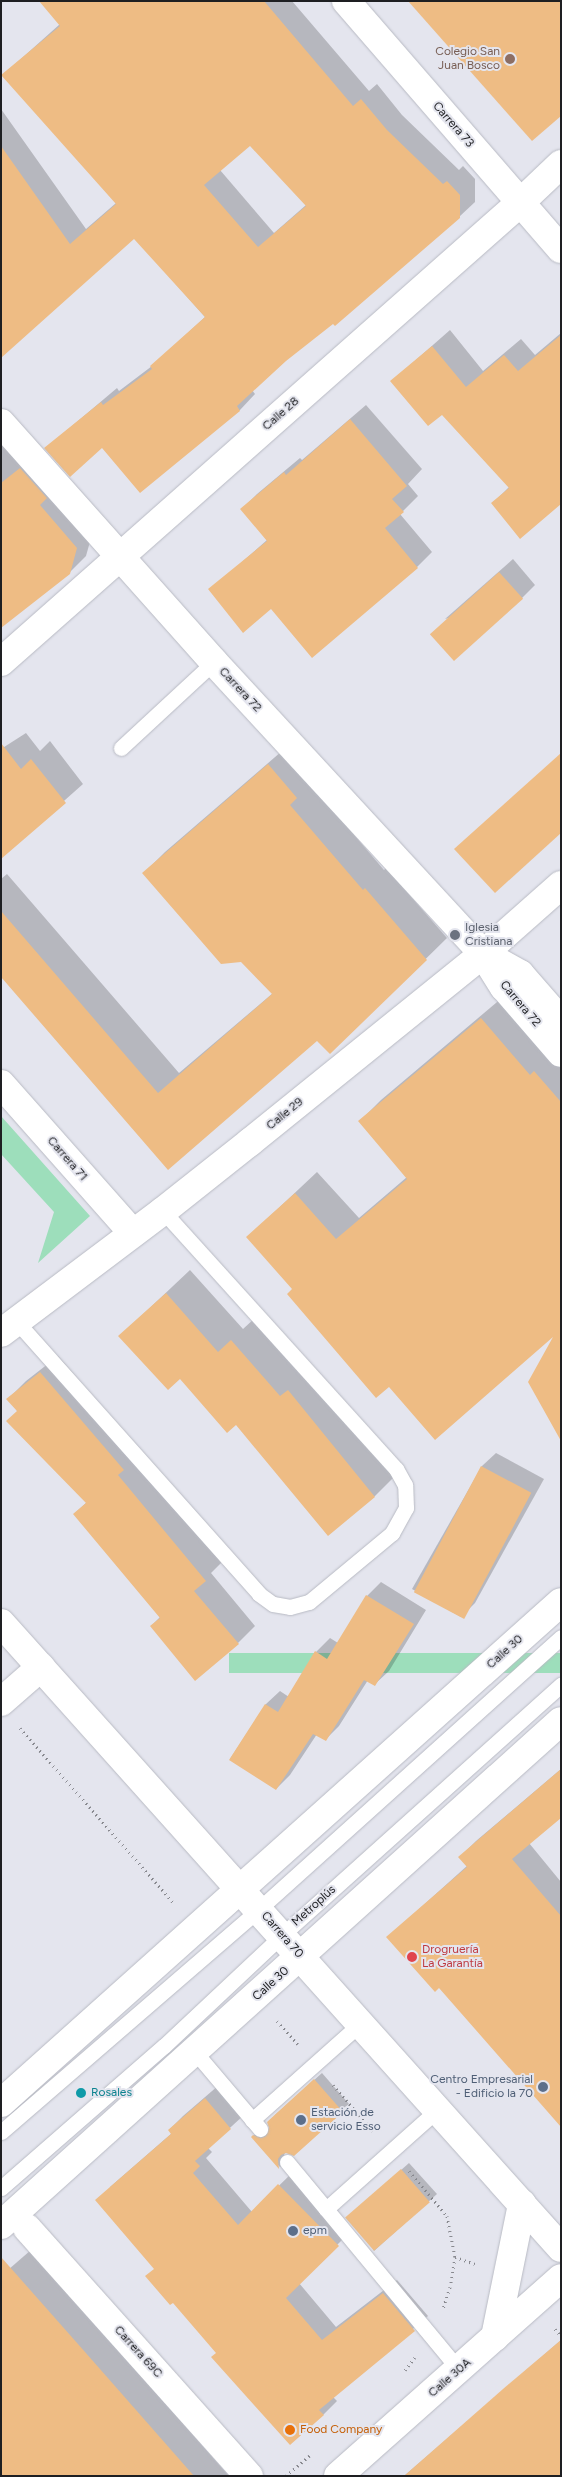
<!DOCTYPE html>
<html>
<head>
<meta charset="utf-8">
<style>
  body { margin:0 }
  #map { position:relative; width:562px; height:2477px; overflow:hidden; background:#e4e5ee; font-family:Figtree,sans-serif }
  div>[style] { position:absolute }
  .green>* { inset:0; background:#9ddebb; transform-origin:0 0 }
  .shadow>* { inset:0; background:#0003 }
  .building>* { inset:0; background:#eebc84; transform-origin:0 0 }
  .path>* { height:3px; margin-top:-1.5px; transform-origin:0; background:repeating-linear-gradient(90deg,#88898f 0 1px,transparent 0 5px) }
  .roads { filter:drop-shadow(0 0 1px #b8bac3) drop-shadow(0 0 1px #b8bac3) }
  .lane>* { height:15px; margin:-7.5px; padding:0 7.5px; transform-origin:7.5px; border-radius:7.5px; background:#fff }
  .street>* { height:28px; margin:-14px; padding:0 14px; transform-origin:14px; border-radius:14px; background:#fff }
  .secondary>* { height:28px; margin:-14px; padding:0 14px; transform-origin:14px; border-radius:14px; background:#fff }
  .dots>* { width:14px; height:14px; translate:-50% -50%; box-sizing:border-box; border:2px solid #e4e5ee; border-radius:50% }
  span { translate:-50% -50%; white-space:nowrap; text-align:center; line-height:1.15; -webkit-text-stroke:4px #e4e5ee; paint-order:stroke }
  .education-label { font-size:12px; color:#785e54 }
  .right { translate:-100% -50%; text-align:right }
  .street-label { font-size:12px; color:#1e1f22 }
  .worship-label { font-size:12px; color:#5b616d }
  .left { translate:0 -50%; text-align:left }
  .health-label { font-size:12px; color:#be3a42 }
  .service-label { font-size:12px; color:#4e5e75 }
  .culture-label { font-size:12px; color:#0d838f }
  .food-label { font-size:12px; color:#c56008 }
  .frame { position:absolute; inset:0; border:2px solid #1e1f22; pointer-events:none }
</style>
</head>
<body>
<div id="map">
  <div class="green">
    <i style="clip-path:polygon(1px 1116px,90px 1216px,38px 1263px,54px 1212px,1px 1154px)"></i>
    <i style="left:561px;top:1653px;width:20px;height:332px;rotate:90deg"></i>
  </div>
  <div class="shadow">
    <i style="clip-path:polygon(evenodd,41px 1px,292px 1px,369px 91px,377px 84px,402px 115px,459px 170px,463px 166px,475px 179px,475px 202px,459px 217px,285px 360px,252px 390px,255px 394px,240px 410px,140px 491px,103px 446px,46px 448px,117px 388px,119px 391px,152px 366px,205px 317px,134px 237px,1px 341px,1px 109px,86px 229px,116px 203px,3px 75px,60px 24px,41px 1px,250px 144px,306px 205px,274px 233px,220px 170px,250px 144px)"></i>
    <i style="clip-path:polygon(450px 330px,483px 371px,521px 339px,535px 355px,561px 333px,561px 502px,493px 503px,510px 486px,442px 413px,392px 381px)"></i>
    <i style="clip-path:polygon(366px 405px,422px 469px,408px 484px,418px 496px,400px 514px,432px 552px,417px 567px,271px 607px,210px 590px,267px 540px,242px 509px,257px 494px,300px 458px,302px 460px)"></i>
    <i style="clip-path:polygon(1px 433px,93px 531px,86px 556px,69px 573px,1px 626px)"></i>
    <i style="clip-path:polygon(513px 559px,535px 585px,522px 598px,445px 619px)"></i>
    <i style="clip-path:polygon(26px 733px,40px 751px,50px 741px,83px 784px,1px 857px,1px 749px)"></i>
    <i style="clip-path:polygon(289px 745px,310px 783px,384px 870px,386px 868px,447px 938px,330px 1053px,317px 1039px,168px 1168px,1px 975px,1px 879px,7px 874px,179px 1073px,273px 993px,241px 960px,144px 873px,165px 852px)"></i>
    <i style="clip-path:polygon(503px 997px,561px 1055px,561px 1438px,557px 1332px,389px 1385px,294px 1289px,248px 1237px,317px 1172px,359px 1218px,407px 1177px,360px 1121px,381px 1100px)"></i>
    <i style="clip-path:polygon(190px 1270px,243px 1329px,256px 1317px,399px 1472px,375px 1496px,328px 1535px,236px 1423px,180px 1378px,120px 1336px)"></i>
    <i style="clip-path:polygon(58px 1356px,141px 1452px,222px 1562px,211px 1573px,255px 1626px,238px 1643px,151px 1626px,160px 1617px,74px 1514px,87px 1502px,8px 1399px,26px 1381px)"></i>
    <i style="clip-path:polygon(496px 1453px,544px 1479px,475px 1603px,461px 1617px,412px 1589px,482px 1466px)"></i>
    <i style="clip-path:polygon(381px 1582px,426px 1610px,389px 1671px,375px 1684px,368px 1680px,339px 1726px,325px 1740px,317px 1734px,290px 1775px,276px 1789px,230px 1759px,266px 1704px,280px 1691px,289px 1697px,316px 1652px,330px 1638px,338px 1643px,367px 1596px)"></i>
    <i style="clip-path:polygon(561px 1769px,561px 1816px,529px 1843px,561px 1882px,561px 2125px,439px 1987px,388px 1937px,468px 1865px,460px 1857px,476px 1841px)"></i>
    <i style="clip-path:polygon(322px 2073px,349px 2104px,286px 2151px,284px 2155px,287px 2160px,280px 2167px,252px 2137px,261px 2129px,269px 2132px,275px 2115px)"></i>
    <i style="clip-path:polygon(219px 2085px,244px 2115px,208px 2148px,212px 2152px,206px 2158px,252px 2212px,293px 2172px,351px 2231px,299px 2283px,336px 2327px,397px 2280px,428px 2316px,333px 2397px,337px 2401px,323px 2415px,217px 2353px,155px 2269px,110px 2187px,172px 2133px,169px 2130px,183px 2116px)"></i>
    <i style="clip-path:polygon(409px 2163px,437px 2194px,374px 2251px,355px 2211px)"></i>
    <i style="clip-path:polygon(31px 2250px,229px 2476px,1px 2476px,1px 2276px)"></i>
    <i style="clip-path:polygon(561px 2340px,561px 2476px,404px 2476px)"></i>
  </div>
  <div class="building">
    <i style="clip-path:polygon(evenodd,39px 1px,264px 1px,353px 106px,361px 99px,387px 130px,443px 184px,447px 181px,460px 195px,460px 218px,335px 326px,333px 324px,286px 361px,237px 406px,240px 411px,140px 493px,102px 448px,70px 477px,44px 448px,101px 402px,103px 405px,152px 369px,150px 366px,205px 317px,134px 239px,1px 358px,1px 146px,70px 244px,116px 204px,1px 75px,60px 26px,39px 1px,250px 146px,306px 206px,258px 247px,204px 185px,250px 146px)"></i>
    <i style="clip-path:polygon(408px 1px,561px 1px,561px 116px,532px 141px)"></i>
    <i style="clip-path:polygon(561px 335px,561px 504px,520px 539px,491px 503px,509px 488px,442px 415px,428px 426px,390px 381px,432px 346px,466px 387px,504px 355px,518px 371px)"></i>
    <i style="clip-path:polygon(350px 419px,407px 486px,392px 499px,404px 512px,385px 528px,418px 568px,312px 658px,271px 609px,243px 633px,208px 589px,267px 541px,240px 509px,284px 472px,286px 475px)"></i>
    <i style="clip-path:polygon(20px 468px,47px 498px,40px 505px,77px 548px,70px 574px,1px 628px,1px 483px)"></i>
    <i style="left:499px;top:572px;width:36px;height:93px;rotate:48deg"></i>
    <i style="clip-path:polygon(1px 743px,21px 769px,31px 759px,66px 803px,1px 859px)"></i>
    <i style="clip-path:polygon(561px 753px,561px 833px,495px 893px,454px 849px)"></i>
    <i style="clip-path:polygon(268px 764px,297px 798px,290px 805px,363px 890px,365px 888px,427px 960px,330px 1054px,317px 1041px,168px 1170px,1px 977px,1px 911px,158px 1093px,272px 994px,241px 962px,221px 964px,142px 873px)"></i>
    <i style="clip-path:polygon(481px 1018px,530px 1075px,534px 1071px,561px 1102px,561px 1441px,528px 1382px,553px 1337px,435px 1440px,389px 1387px,376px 1398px,287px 1294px,292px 1289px,246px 1237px,295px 1193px,336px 1239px,407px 1179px,358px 1121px)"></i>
    <i style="clip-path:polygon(166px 1293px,218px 1352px,231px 1340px,280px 1396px,288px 1390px,375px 1497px,328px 1536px,236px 1425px,227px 1433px,180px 1379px,168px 1390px,118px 1336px)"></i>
    <i style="clip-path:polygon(40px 1372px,124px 1470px,118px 1475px,206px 1581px,194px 1591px,239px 1644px,195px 1681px,150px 1626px,160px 1618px,73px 1514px,86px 1503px,6px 1421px,17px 1411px,6px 1399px)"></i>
    <i style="left:481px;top:1466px;width:57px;height:143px;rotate:28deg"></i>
    <i style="clip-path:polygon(366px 1595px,414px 1624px,375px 1686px,364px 1680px,326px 1741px,313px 1734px,276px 1790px,229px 1760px,265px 1704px,278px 1712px,315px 1651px,327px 1659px)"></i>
    <i style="clip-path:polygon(561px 1769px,561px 1818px,512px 1859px,561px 1916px,561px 2127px,439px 1988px,435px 1992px,386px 1937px,467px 1867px,458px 1857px)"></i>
    <i style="clip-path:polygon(314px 2079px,343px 2112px,294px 2156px,286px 2153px,281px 2155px,278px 2159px,279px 2169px,251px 2137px,253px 2135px,261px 2138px,266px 2136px,269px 2128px,267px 2122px)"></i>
    <i style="clip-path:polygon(205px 2098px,231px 2129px,195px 2161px,200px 2166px,193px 2173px,238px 2225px,278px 2184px,339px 2246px,286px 2298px,322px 2340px,383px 2293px,415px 2331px,319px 2410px,324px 2415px,290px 2445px,211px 2357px,216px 2353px,173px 2303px,170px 2305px,145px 2276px,154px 2269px,95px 2200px,171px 2134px,168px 2130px)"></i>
    <i style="left:401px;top:2169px;width:44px;height:74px;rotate:49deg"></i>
    <i style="clip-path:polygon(1px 2257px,85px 2352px,194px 2476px,1px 2476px)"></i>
    <i style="clip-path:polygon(561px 2340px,561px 2476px,404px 2476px,503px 2389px)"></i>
  </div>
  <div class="path">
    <i style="left:20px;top:1728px;width:233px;rotate:48.7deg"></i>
    <i style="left:277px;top:2021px;width:31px;rotate:48deg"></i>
    <i style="left:333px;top:2085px;width:61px;rotate:49deg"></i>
    <i style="left:409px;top:2171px;width:59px;rotate:49.8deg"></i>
    <i style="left:447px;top:2216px;width:42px;rotate:79deg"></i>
    <i style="left:455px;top:2257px;width:30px;rotate:99deg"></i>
    <i style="left:450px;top:2287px;width:22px;rotate:108deg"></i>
    <i style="left:455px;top:2257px;width:21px;rotate:19deg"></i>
    <i style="left:555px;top:2329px;width:9px;rotate:49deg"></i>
    <i style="left:405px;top:2370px;width:16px;rotate:-52deg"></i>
    <i style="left:286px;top:2476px;width:33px;rotate:-41deg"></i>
  </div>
  <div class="roads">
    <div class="lane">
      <i style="left:121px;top:748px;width:127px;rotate:-42.8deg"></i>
      <i style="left:17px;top:1322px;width:364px;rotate:48.3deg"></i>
      <i style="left:259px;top:1594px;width:17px;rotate:36deg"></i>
      <i style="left:273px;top:1604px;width:17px;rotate:10deg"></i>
      <i style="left:290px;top:1607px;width:20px;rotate:-15deg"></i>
      <i style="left:309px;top:1602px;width:108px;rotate:-39.7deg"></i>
      <i style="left:392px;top:1533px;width:29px;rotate:-61deg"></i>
      <i style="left:406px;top:1508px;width:23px;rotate:-92deg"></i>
      <i style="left:405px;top:1485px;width:18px;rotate:-119deg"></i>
      <i style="left:396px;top:1469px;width:348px;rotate:-132.1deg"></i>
      <i style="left:195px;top:2052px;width:101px;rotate:49.8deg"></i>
      <i style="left:252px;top:2120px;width:146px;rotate:-41.7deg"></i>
      <i style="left:1px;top:2132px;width:341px;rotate:-40.8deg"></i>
      <i style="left:259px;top:1909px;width:406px;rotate:-42deg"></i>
      <i style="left:287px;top:2162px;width:61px;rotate:50.3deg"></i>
      <i style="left:326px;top:2209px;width:149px;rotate:-41.7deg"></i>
      <i style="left:1px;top:2188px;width:216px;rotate:-41.1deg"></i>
      <i style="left:164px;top:2046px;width:162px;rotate:-43.2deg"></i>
      <i style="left:282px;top:1935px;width:375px;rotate:-41.9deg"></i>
      <i style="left:326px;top:2209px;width:209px;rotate:50.4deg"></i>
    </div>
    <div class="street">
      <i style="left:346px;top:1px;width:328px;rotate:49.1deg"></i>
      <i style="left:1px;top:662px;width:694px;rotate:-41.5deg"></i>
      <i style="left:521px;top:202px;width:55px;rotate:-43.5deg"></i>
      <i style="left:1px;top:1084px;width:199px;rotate:48.5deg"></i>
      <i style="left:1px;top:1333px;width:203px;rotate:-37deg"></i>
      <i style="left:163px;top:1211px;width:111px;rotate:-38.4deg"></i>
      <i style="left:250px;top:1142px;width:299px;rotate:-38.9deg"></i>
      <i style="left:483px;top:954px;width:104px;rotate:-41.5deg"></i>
      <i style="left:1px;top:1702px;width:53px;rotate:-41.2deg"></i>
      <i style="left:27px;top:2228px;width:333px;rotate:48.2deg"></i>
    </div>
    <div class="secondary">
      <i style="left:1px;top:423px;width:320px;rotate:48.3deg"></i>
      <i style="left:214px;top:662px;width:397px;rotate:47.3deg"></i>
      <i style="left:483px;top:954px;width:39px;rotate:58deg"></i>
      <i style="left:504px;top:987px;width:87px;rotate:49.2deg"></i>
      <i style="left:486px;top:955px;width:39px;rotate:29deg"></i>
      <i style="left:520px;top:974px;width:62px;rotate:48.9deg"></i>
      <i style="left:1px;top:1623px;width:839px;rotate:48.14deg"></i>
      <i style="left:1px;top:2103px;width:751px;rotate:-41.82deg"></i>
      <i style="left:1px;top:2225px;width:753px;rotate:-41.99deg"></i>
      <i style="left:495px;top:2337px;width:136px;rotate:-78.5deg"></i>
      <i style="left:338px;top:2476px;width:298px;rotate:-41.6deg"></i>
    </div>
  </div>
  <div class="dots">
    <i style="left:510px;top:59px;background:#8d6e63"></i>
    <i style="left:455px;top:935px;background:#6b7280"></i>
    <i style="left:412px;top:1957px;background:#e0444e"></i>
    <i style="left:543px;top:2087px;background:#5c6f8a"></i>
    <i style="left:81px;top:2093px;background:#0f9aa8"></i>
    <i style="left:301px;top:2120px;background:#5c6f8a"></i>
    <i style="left:293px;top:2231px;background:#5c6f8a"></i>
    <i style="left:290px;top:2430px;background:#e8710a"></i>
  </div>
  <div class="education-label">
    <span class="right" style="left:500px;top:59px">Colegio San<br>Juan Bosco</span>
  </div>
  <div class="street-label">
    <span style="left:453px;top:125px;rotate:49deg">Carrera 73</span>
    <span style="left:281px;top:414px;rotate:-41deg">Calle 28</span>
    <span style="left:240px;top:690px;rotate:47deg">Carrera 72</span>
    <span style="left:520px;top:1004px;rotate:50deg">Carrera 72</span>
    <span style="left:285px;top:1114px;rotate:-39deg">Calle 29</span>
    <span style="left:67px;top:1159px;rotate:49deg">Carrera 71</span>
    <span style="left:505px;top:1652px;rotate:-42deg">Calle 30</span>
    <span style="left:314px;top:1906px;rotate:-42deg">Metroplús</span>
    <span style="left:282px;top:1935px;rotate:49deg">Carrera 70</span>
    <span style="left:271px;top:1984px;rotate:-42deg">Calle 30</span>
    <span style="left:138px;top:2352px;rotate:48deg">Carrera 69C</span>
    <span style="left:450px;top:2378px;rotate:-41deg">Calle 30A</span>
  </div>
  <div class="worship-label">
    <span class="left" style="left:465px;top:935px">Iglesia<br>Cristiana</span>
  </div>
  <div class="health-label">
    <span class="left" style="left:422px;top:1957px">Drogruería<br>La Garantía</span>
  </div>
  <div class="service-label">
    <span class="right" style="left:533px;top:2087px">Centro Empresarial<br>- Edificio la 70</span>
    <span class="left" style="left:311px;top:2120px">Estación de<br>servicio Esso</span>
    <span class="left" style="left:303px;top:2231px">epm</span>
  </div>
  <div class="culture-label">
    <span class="left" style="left:91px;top:2093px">Rosales</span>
  </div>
  <div class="food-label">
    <span class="left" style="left:300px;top:2430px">Food Company</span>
  </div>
  <div class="frame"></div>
</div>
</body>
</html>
